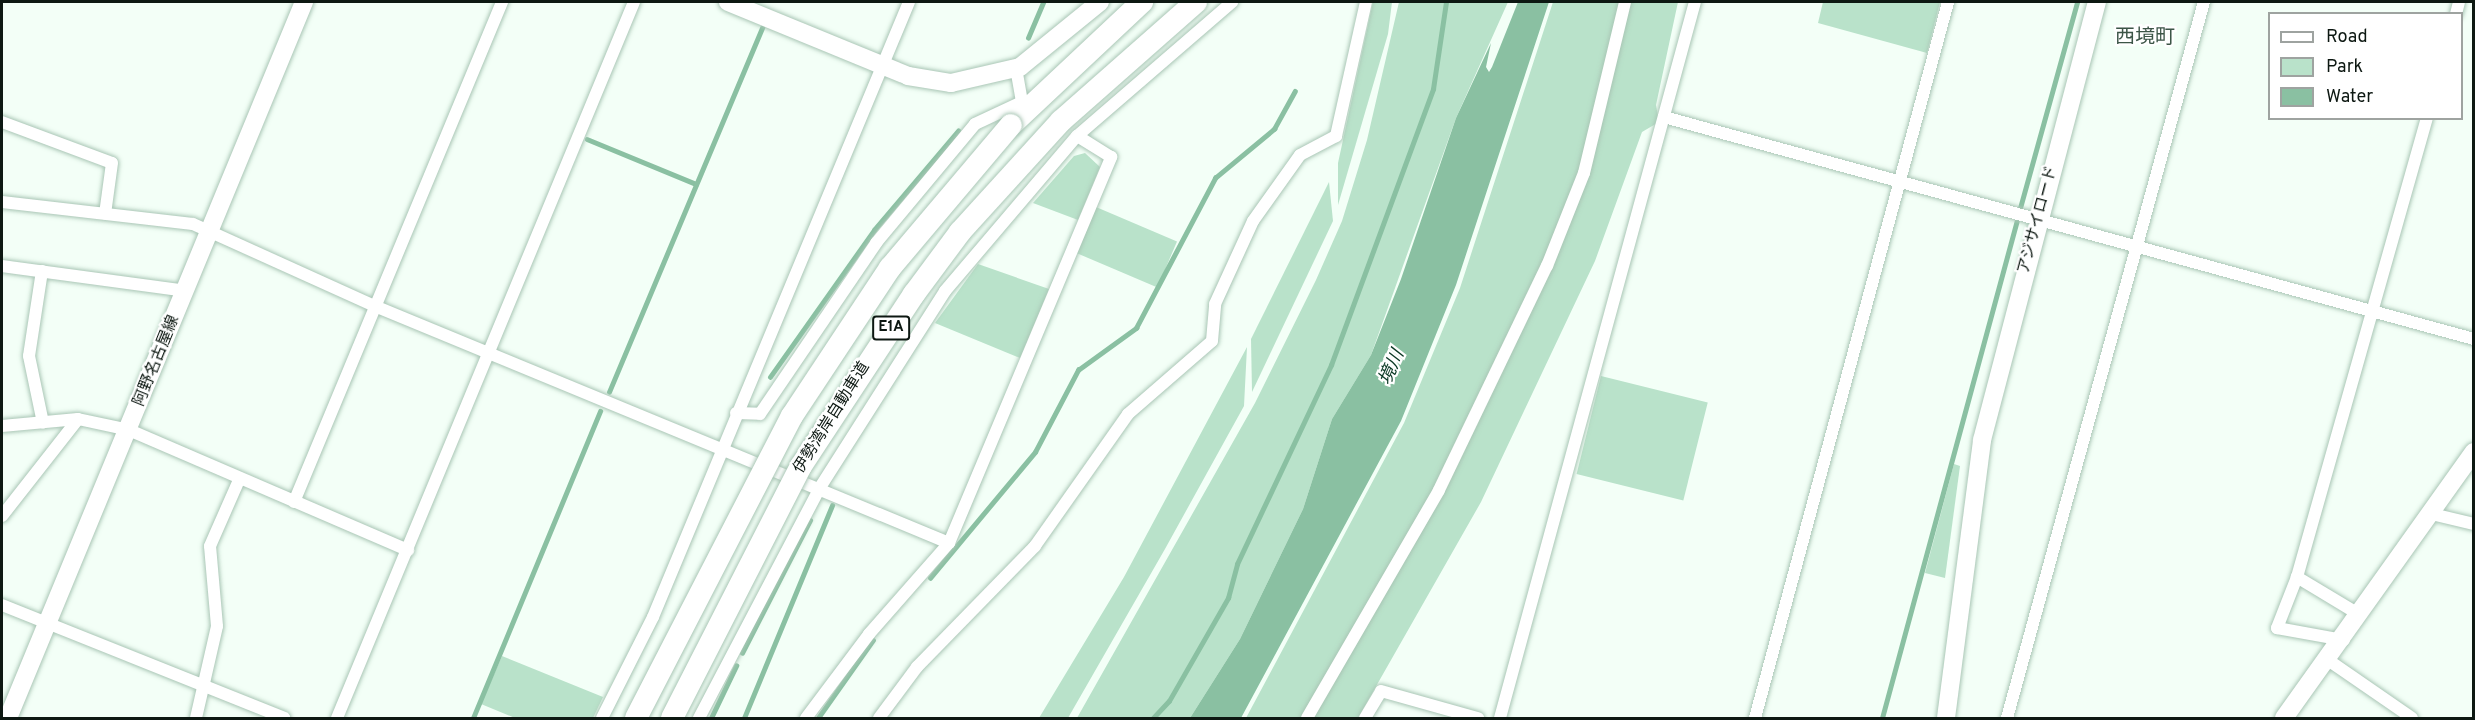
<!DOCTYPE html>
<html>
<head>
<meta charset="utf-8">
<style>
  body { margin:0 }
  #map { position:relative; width:2475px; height:720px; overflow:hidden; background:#f3fff7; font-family:Overpass,"Noto Sans JP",sans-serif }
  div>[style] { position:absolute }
  .green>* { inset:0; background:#b9e2ca; transform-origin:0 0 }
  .water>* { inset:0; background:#8ac0a2 }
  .stream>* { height:4.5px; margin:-2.25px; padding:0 2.25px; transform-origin:2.25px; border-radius:2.25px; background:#8ac0a2 }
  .roads { filter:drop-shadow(0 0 2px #a9c6b5) drop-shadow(0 0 2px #a9c6b5) }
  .street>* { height:12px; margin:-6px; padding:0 6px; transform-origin:6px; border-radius:6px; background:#fff }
  .secondary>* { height:18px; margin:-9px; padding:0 9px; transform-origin:9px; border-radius:9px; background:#fff }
  .highway>* { height:22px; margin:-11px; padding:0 11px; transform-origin:11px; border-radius:11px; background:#fff }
  .bridges { filter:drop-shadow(0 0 2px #a9c6b5) drop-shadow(0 0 2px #a9c6b5) }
  .highway-bridge>* { height:22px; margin:-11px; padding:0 11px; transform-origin:11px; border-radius:11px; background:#fff }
  span { translate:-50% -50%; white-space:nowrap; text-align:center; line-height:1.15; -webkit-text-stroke:4.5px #fff; paint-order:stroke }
  .shield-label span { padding:2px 4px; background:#fff; border:2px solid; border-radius:4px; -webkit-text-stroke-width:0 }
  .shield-label { font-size:15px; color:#0d1812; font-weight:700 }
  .street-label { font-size:16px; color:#0d1812 }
  .water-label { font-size:18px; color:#093723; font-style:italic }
  .quarter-label { font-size:20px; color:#3c5547 }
  .frame { position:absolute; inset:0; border:3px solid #0d1812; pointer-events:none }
  .legend { position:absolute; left:2268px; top:12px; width:195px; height:108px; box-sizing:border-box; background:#fff; border:2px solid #9ea3a0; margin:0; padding:8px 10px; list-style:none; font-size:18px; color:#0d1812 }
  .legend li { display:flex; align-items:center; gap:12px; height:30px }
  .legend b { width:30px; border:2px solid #9ea3a0 }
</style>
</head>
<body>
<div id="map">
  <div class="green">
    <i style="clip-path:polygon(1373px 2px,1392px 2px,1388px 34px,1338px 205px,1338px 163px)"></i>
    <i style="clip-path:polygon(1399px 2px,1508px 2px,1456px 118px,1371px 355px,1332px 419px,1303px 509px,1240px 639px,1190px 718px,1077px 718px,1255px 403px,1316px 280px,1342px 221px,1367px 140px)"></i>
    <i style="clip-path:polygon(1553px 2px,1678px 2px,1656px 105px,1659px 122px,1642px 132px,1595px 261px,1481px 502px,1358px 718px,1246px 718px,1404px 423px,1460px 288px)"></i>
    <i style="clip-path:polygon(1823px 2px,1940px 2px,1927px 53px,1818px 23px)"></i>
    <i style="clip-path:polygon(1085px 153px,1100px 167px,1078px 220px,1033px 203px,1074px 156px)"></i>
    <i style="clip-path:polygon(1329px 182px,1333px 221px,1252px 392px,1251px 339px)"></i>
    <i style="left:1096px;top:207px;width:88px;height:50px;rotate:23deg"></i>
    <i style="clip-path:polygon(978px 264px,1049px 289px,1020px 358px,935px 323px)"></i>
    <i style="clip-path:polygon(1247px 347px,1244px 406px,1165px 549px,1068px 718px,1039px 718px,1124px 577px)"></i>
    <i style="left:1601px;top:376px;width:110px;height:101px;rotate:14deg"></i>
    <i style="clip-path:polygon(1954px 464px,1960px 466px,1945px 578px,1925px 573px)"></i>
    <i style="clip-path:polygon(502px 656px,603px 697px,593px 718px,515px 718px,481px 704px)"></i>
  </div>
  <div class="water">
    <i style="clip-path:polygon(1518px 2px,1549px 2px,1456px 285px,1401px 421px,1241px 718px,1190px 718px,1240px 639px,1303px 509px,1332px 419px,1371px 355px,1401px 279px,1456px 118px,1491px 43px,1486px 67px,1489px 72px,1492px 67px)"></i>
  </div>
  <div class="stream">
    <i style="left:1028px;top:38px;width:39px;rotate:-67deg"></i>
    <i style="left:587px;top:139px;width:118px;rotate:22.4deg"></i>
    <i style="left:2020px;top:208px;width:214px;rotate:-74.5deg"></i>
    <i style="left:770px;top:377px;width:180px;rotate:-54.7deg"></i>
    <i style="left:874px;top:230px;width:130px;rotate:-49.7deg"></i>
    <i style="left:609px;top:392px;width:395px;rotate:-67.2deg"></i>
    <i style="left:930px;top:578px;width:164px;rotate:-50.2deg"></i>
    <i style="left:1035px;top:452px;width:93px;rotate:-62.3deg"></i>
    <i style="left:1078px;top:370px;width:72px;rotate:-35.9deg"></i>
    <i style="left:1136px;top:328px;width:170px;rotate:-62.2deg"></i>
    <i style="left:1215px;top:178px;width:77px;rotate:-39.7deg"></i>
    <i style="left:1274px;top:129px;width:43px;rotate:-61.1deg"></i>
    <i style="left:742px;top:653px;width:149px;rotate:-62.9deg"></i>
    <i style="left:473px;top:718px;width:332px;rotate:-67.5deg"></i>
    <i style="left:711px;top:718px;width:58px;rotate:-64.3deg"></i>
    <i style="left:744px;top:718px;width:230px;rotate:-67.5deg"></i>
    <i style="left:818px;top:718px;width:95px;rotate:-54.8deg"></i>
    <i style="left:1153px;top:718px;width:23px;rotate:-47deg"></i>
    <i style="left:1169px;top:701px;width:119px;rotate:-60.2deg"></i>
    <i style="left:1228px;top:598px;width:35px;rotate:-75deg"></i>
    <i style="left:1237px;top:564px;width:220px;rotate:-64.7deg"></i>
    <i style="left:1331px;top:365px;width:294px;rotate:-69.7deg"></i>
    <i style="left:1433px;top:89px;width:88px;rotate:-81.5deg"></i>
    <i style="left:1882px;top:718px;width:516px;rotate:-74.83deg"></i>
  </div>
  <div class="roads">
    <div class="street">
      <i style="left:2456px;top:14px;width:12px;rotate:-76deg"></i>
      <i style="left:1664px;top:117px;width:840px;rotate:15.33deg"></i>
      <i style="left:2px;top:122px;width:117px;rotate:20.4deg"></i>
      <i style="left:112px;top:163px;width:51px;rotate:97.8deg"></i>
      <i style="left:2px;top:202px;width:192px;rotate:6.6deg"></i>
      <i style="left:193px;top:224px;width:202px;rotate:24.3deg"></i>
      <i style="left:377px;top:307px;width:619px;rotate:22.42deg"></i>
      <i style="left:2px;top:266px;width:186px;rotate:7.7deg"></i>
      <i style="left:42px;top:271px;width:86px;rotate:98.7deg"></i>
      <i style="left:29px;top:356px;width:68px;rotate:78.2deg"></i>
      <i style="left:736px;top:413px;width:24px;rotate:2deg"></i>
      <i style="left:760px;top:414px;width:207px;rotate:-55.8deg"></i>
      <i style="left:876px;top:243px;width:155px;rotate:-50.2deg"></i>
      <i style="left:975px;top:124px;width:52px;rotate:-25.1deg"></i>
      <i style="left:1022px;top:102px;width:35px;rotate:-100deg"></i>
      <i style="left:2px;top:426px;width:76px;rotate:-5.3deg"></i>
      <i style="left:78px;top:419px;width:52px;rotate:12.2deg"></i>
      <i style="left:129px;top:430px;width:304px;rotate:23.3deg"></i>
      <i style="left:294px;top:502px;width:542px;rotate:-67.41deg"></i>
      <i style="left:2432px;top:514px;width:43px;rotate:13.4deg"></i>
      <i style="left:2px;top:516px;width:123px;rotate:-51.9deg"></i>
      <i style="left:2297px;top:577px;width:55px;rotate:111.4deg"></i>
      <i style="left:2277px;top:628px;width:68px;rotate:10.2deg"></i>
      <i style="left:2px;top:605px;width:304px;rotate:21.8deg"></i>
      <i style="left:2360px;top:615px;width:74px;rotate:-148.9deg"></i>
      <i style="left:2297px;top:577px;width:477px;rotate:-74.2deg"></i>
      <i style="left:2328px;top:660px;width:102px;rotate:34.6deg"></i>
      <i style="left:196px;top:718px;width:94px;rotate:-77.1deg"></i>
      <i style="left:217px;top:626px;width:80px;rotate:-95deg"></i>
      <i style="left:210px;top:546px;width:72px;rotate:-66.3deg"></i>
      <i style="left:337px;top:718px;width:775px;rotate:-67.47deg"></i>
      <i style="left:602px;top:718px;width:113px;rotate:-63.2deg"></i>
      <i style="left:653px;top:617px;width:666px;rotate:-67.4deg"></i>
      <i style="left:699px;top:718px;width:259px;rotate:-62.3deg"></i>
      <i style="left:819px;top:489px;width:235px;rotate:-57.5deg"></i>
      <i style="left:945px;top:291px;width:204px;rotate:-49.6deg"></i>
      <i style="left:1077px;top:136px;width:205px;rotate:-40.8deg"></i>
      <i style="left:806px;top:718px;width:105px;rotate:-53.1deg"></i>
      <i style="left:869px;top:634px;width:121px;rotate:-48.7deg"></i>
      <i style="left:949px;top:543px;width:419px;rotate:-67.2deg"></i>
      <i style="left:1111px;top:157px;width:40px;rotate:-148deg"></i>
      <i style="left:879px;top:718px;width:64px;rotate:-53.3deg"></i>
      <i style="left:917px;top:667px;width:169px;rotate:-45.7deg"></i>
      <i style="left:1035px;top:546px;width:161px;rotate:-54.8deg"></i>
      <i style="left:1128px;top:414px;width:111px;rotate:-41deg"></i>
      <i style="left:1212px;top:341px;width:37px;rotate:-85deg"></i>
      <i style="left:1215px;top:304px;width:91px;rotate:-65.4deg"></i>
      <i style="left:1253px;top:221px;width:81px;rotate:-54.5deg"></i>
      <i style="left:1300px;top:155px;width:41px;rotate:-27.8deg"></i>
      <i style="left:1336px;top:136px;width:137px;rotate:-77.4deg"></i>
      <i style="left:1307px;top:718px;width:263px;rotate:-59.9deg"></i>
      <i style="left:1439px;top:490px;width:249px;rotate:-64.3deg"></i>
      <i style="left:1547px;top:266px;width:100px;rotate:-68.3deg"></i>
      <i style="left:1584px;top:173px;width:176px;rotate:-76.5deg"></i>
      <i style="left:1365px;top:718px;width:31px;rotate:-59deg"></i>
      <i style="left:1381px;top:691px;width:101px;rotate:15.6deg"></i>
      <i style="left:1500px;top:718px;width:742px;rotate:-74.77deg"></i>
      <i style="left:1755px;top:718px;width:742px;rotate:-74.91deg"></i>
      <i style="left:2007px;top:718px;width:743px;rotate:-74.62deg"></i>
    </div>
    <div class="secondary">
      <i style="left:728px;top:2px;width:195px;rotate:22.3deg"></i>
      <i style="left:908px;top:76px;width:44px;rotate:9.2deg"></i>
      <i style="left:951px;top:83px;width:71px;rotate:-13.1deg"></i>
      <i style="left:1020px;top:67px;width:103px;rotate:-39.1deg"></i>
      <i style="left:8px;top:718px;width:775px;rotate:-67.54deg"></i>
      <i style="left:1946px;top:718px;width:280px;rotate:-82.6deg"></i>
      <i style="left:1982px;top:440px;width:453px;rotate:-75.3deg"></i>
      <i style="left:2284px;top:718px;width:327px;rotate:-54.5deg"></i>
    </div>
    <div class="highway">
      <i style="left:1011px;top:125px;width:180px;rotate:-43.2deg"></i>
    </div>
  </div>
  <div class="bridges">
    <div class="highway-bridge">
      <i style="left:636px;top:718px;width:340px;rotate:-62.7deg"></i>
      <i style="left:792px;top:416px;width:178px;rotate:-56.5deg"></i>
      <i style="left:890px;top:268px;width:187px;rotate:-49.8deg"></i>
      <i style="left:672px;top:718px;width:283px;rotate:-62.9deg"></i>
      <i style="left:801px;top:466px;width:206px;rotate:-56.7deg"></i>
      <i style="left:914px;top:294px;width:77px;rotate:-53.4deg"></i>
      <i style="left:960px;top:232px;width:150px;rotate:-47.7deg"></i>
      <i style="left:1061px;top:121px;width:180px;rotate:-41.4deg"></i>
    </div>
  </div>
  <div class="shield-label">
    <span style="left:891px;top:328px">E1A</span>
  </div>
  <div class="street-label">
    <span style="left:2038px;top:220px;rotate:-75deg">アジサイロード</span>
    <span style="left:157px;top:361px;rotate:-68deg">阿野名古屋線</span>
    <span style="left:832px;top:418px;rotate:-58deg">伊勢湾岸自動車道</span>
  </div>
  <div class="water-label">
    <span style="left:1393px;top:368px;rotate:-66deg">境川</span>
  </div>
  <div class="quarter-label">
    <span style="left:2145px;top:38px">西境町</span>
  </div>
  <div class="frame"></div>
  <ul class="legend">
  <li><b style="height:8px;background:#fff"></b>Road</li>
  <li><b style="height:16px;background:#b9e2ca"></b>Park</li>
  <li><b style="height:16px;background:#8ac0a2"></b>Water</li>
  </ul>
</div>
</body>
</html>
